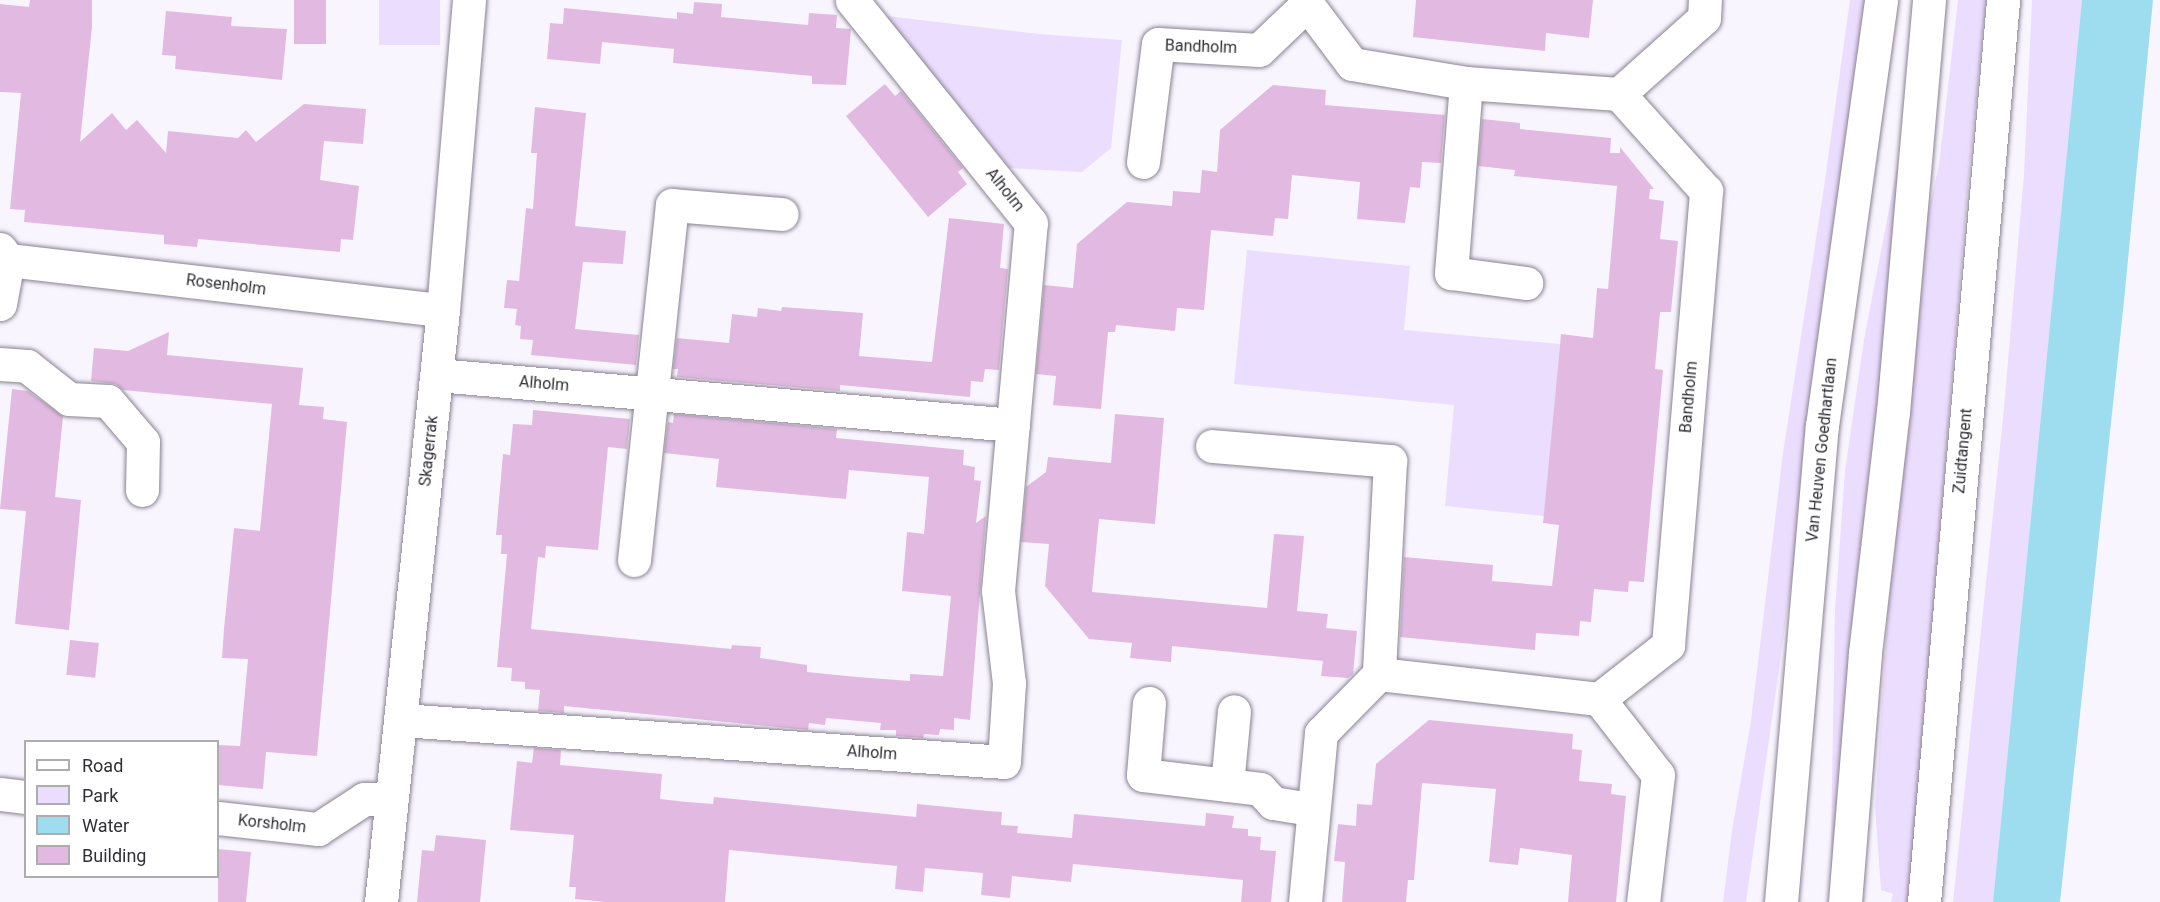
<!DOCTYPE html>
<html>
<head>
<meta charset="utf-8">
<style>
  body { margin:0 }
  #map { position:relative; width:2160px; height:902px; overflow:hidden; background:#f9f5ff; font-family:Roboto,sans-serif }
  div>[style] { position:absolute }
  .green>* { inset:0; background:#ebddfe; transform-origin:0 0 }
  .water>* { inset:0; background:#9eddf0 }
  .building>* { inset:0; background:#e2bae1; transform-origin:0 0 }
  .roads { filter:drop-shadow(0 0 2px #8a8392) drop-shadow(0 0 2px #8a8392) }
  .minor>* { height:33px; margin:-16.5px; padding:0 16.5px; transform-origin:16.5px; border-radius:16.5px; background:#fff }
  .major>* { height:33px; margin:-16.5px; padding:0 16.5px; transform-origin:16.5px; border-radius:16.5px; background:#fff }
  span { translate:-50% -50%; white-space:nowrap; text-align:center; line-height:1.15; -webkit-text-stroke:4.5px #fff; paint-order:stroke }
  .street-label { font-size:16px; color:#323036 }
  .legend { position:absolute; left:24px; top:740px; width:195px; height:138px; box-sizing:border-box; background:#fff; border:2px solid #adacaf; margin:0; padding:8px 10px; list-style:none; font-size:18px; color:#323036 }
  .legend li { display:flex; align-items:center; gap:12px; height:30px }
  .legend b { width:30px; border:2px solid #adacaf }
</style>
</head>
<body>
<div id="map">
  <div class="green">
    <i style="left:379px;top:0;width:61px;height:45px"></i>
    <i style="clip-path:polygon(1850px 0,1874px 0,1746px 902px,1723px 902px,1732px 831px,1751px 721px,1783px 453px,1824px 187px)"></i>
    <i style="clip-path:polygon(1958px 0,1986px 0,1969px 173px,1909px 902px,1891px 902px,1893px 894px,1881px 890px,1875px 807px,1905px 353px,1920px 247px,1939px 165px)"></i>
    <i style="clip-path:polygon(2032px 0,2082px 0,1993px 902px,1953px 902px,2004px 408px,2024px 174px)"></i>
    <i style="clip-path:polygon(878px 15px,1039px 34px,1122px 40px,1111px 148px,1082px 172px,1009px 168px,963px 111px)"></i>
    <i style="clip-path:polygon(1898px 162px,1898px 247px,1830px 902px,1835px 610px,1845px 471px,1864px 340px)"></i>
    <i style="clip-path:polygon(1247px 250px,1410px 266px,1404px 330px,1560px 344px,1544px 516px,1445px 506px,1454px 405px,1234px 384px)"></i>
  </div>
  <div class="water">
    <i style="clip-path:polygon(2082px 0,2153px 0,2124px 301px,2060px 902px,1993px 902px)"></i>
  </div>
  <div class="building">
    <i style="clip-path:polygon(30px 0,92px 0,92px 27px,80px 142px,112px 113px,126px 130px,137px 120px,166px 153px,168px 131px,238px 138px,246px 130px,256px 142px,304px 104px,366px 109px,363px 144px,324px 141px,320px 180px,359px 186px,353px 240px,341px 239px,340px 252px,198px 239px,197px 247px,164px 244px,164px 235px,24px 222px,25px 210px,10px 209px,21px 93px,0 92px,0 4px,29px 7px)"></i>
    <i style="left:294px;top:0;width:32px;height:44px"></i>
    <i style="clip-path:polygon(1416px 0,1593px 0,1589px 38px,1546px 33px,1545px 51px,1413px 37px)"></i>
    <i style="clip-path:polygon(694px 2px,722px 4px,721px 17px,765px 21px,808px 25px,809px 13px,837px 15px,836px 28px,851px 29px,846px 85px,812px 84px,812px 76px,673px 63px,674px 49px,602px 42px,600px 64px,547px 59px,550px 23px,563px 24px,564px 8px,677px 19px,677px 12px,693px 14px)"></i>
    <i style="clip-path:polygon(166px 11px,232px 17px,231px 26px,287px 29px,282px 80px,175px 69px,176px 56px,162px 55px)"></i>
    <i style="clip-path:polygon(885px 84px,895px 96px,901px 91px,963px 168px,958px 172px,967px 184px,928px 217px,846px 116px)"></i>
    <i style="clip-path:polygon(1273px 85px,1326px 90px,1325px 105px,1445px 115px,1441px 163px,1422px 162px,1420px 188px,1410px 187px,1405px 223px,1357px 219px,1360px 182px,1292px 175px,1288px 219px,1275px 218px,1273px 236px,1211px 230px,1204px 310px,1177px 308px,1175px 331px,1116px 325px,1115px 332px,1108px 332px,1101px 409px,1053px 405px,1056px 376px,1036px 374px,1044px 285px,1073px 288px,1077px 244px,1127px 202px,1172px 206px,1173px 191px,1200px 193px,1202px 170px,1217px 172px,1220px 130px)"></i>
    <i style="clip-path:polygon(535px 107px,586px 113px,575px 226px,626px 231px,623px 264px,583px 262px,575px 329px,639px 335px,636px 365px,531px 355px,533px 340px,520px 339px,521px 326px,515px 325px,517px 309px,504px 308px,507px 280px,519px 281px,526px 208px,533px 209px,537px 153px,531px 153px)"></i>
    <i style="clip-path:polygon(1482px 119px,1520px 123px,1520px 129px,1611px 138px,1610px 153px,1620px 153px,1620px 147px,1654px 189px,1650px 189px,1649px 199px,1664px 201px,1660px 239px,1678px 241px,1671px 312px,1660px 312px,1655px 369px,1663px 370px,1644px 582px,1629px 581px,1628px 592px,1594px 589px,1591px 622px,1580px 621px,1579px 636px,1536px 633px,1535px 650px,1400px 637px,1404px 557px,1493px 565px,1492px 581px,1552px 586px,1559px 525px,1543px 523px,1561px 334px,1593px 338px,1597px 288px,1608px 289px,1617px 186px,1514px 176px,1515px 170px,1478px 166px)"></i>
    <i style="clip-path:polygon(949px 218px,1004px 224px,1000px 268px,1008px 269px,999px 370px,985px 369px,983px 382px,971px 381px,970px 397px,840px 385px,840px 391px,677px 377px,678px 369px,673px 369px,677px 338px,729px 343px,732px 314px,757px 317px,758px 308px,781px 311px,782px 307px,863px 313px,859px 356px,932px 362px)"></i>
    <i style="clip-path:polygon(169px 332px,167px 355px,303px 368px,299px 405px,324px 407px,323px 419px,347px 422px,317px 756px,266px 752px,263px 789px,218px 785px,218px 745px,240px 746px,248px 659px,222px 658px,224px 629px,234px 528px,260px 531px,272px 404px,123px 390px,116px 384px,91px 381px,94px 348px,128px 351px)"></i>
    <i style="clip-path:polygon(12px 389px,28px 391px,63px 416px,55px 497px,81px 500px,69px 630px,15px 624px,26px 511px,0 509px)"></i>
    <i style="clip-path:polygon(533px 410px,630px 419px,627px 449px,608px 447px,598px 550px,546px 546px,545px 558px,538px 557px,531px 629px,731px 649px,732px 645px,761px 647px,760px 658px,807px 665px,807px 672px,857px 677px,910px 681px,910px 674px,943px 676px,951px 596px,902px 591px,907px 532px,924px 534px,929px 477px,849px 470px,846px 499px,716px 487px,719px 459px,664px 453px,668px 422px,673px 423px,674px 414px,837px 429px,836px 438px,964px 450px,963px 465px,975px 467px,974px 480px,981px 481px,976px 523px,986px 516px,970px 720px,954px 718px,954px 730px,940px 729px,939px 735px,924px 734px,923px 738px,896px 736px,896px 730px,880px 730px,881px 723px,826px 718px,825px 725px,809px 723px,808px 730px,564px 706px,564px 713px,538px 711px,540px 690px,525px 689px,525px 682px,511px 681px,512px 668px,497px 667px,507px 554px,501px 554px,502px 535px,496px 535px,503px 454px,510px 455px,513px 424px,532px 425px)"></i>
    <i style="clip-path:polygon(1115px 414px,1164px 418px,1155px 524px,1099px 519px,1092px 592px,1267px 608px,1274px 534px,1304px 536px,1297px 611px,1328px 614px,1326px 628px,1357px 631px,1353px 674px,1348px 678px,1321px 676px,1323px 661px,1172px 646px,1171px 662px,1130px 658px,1132px 643px,1089px 639px,1045px 586px,1049px 544px,1021px 542px,1026px 487px,1046px 472px,1048px 457px,1111px 463px)"></i>
    <i style="left:70px;top:640px;width:29px;height:35px;rotate:6deg"></i>
    <i style="clip-path:polygon(1429px 720px,1573px 734px,1572px 749px,1582px 750px,1579px 781px,1612px 784px,1611px 794px,1626px 796px,1616px 902px,1568px 902px,1572px 855px,1520px 848px,1518px 865px,1489px 862px,1496px 789px,1422px 783px,1414px 880px,1408px 880px,1406px 902px,1342px 902px,1345px 862px,1334px 861px,1338px 824px,1356px 826px,1357px 804px,1372px 805px,1376px 764px)"></i>
    <i style="clip-path:polygon(534px 748px,561px 750px,560px 765px,662px 774px,660px 799px,687px 802px,713px 804px,714px 797px,916px 817px,917px 804px,988px 811px,1002px 812px,1001px 825px,1018px 826px,1017px 833px,1072px 838px,1074px 814px,1205px 826px,1206px 813px,1234px 816px,1232px 828px,1248px 829px,1248px 836px,1261px 837px,1260px 850px,1276px 851px,1271px 902px,1241px 902px,1243px 880px,1073px 864px,1071px 882px,1012px 876px,1010px 898px,981px 895px,983px 873px,925px 868px,923px 892px,895px 889px,897px 866px,729px 850px,725px 902px,605px 902px,575px 899px,576px 887px,569px 887px,574px 835px,510px 830px,517px 761px,532px 763px)"></i>
    <i style="clip-path:polygon(436px 835px,486px 840px,480px 902px,417px 902px,422px 850px,434px 851px)"></i>
    <i style="clip-path:polygon(218px 849px,251px 852px,246px 902px,218px 902px)"></i>
  </div>
  <div class="roads">
    <div class="minor">
      <i style="left:1304px;top:0;width:80px;rotate:53.1deg"></i>
      <i style="left:1352px;top:64px;width:116px;rotate:9.5deg"></i>
      <i style="left:1466px;top:83px;width:153px;rotate:4.1deg"></i>
      <i style="left:1619px;top:94px;width:114px;rotate:-41.8deg"></i>
      <i style="left:1704px;top:18px;width:18px;rotate:-87deg"></i>
      <i style="left:1466px;top:83px;width:191px;rotate:94.5deg"></i>
      <i style="left:1451px;top:273px;width:76px;rotate:7.6deg"></i>
      <i style="left:1143px;top:162px;width:119px;rotate:-82.8deg"></i>
      <i style="left:1158px;top:44px;width:101px;rotate:3.4deg"></i>
      <i style="left:1259px;top:50px;width:66px;rotate:-43.8deg"></i>
      <i style="left:0;top:249px;width:14px;rotate:54deg"></i>
      <i style="left:8px;top:260px;width:438px;rotate:6.6deg"></i>
      <i style="left:0;top:304px;width:45px;rotate:-79.7deg"></i>
      <i style="left:0;top:364px;width:27px;rotate:4deg"></i>
      <i style="left:27px;top:366px;width:53px;rotate:38.2deg"></i>
      <i style="left:69px;top:399px;width:39px;rotate:3deg"></i>
      <i style="left:108px;top:401px;width:54px;rotate:49.5deg"></i>
      <i style="left:143px;top:442px;width:48px;rotate:91.2deg"></i>
      <i style="left:437px;top:375px;width:578px;rotate:4.96deg"></i>
      <i style="left:1212px;top:446px;width:179px;rotate:4.8deg"></i>
      <i style="left:1390px;top:461px;width:213px;rotate:93deg"></i>
      <i style="left:1379px;top:674px;width:83px;rotate:134.5deg"></i>
      <i style="left:1321px;top:733px;width:170px;rotate:95.4deg"></i>
      <i style="left:634px;top:560px;width:357px;rotate:-83.9deg"></i>
      <i style="left:672px;top:205px;width:110px;rotate:4.7deg"></i>
      <i style="left:1379px;top:674px;width:221px;rotate:6.5deg"></i>
      <i style="left:1599px;top:699px;width:88px;rotate:-38deg"></i>
      <i style="left:1668px;top:645px;width:456px;rotate:-85.2deg"></i>
      <i style="left:1706px;top:191px;width:130px;rotate:-131.9deg"></i>
      <i style="left:1599px;top:699px;width:96px;rotate:52.2deg"></i>
      <i style="left:1658px;top:775px;width:128px;rotate:96.7deg"></i>
      <i style="left:1149px;top:703px;width:72px;rotate:94.8deg"></i>
      <i style="left:1143px;top:775px;width:118px;rotate:6.8deg"></i>
      <i style="left:1260px;top:789px;width:19px;rotate:47deg"></i>
      <i style="left:1273px;top:803px;width:38px;rotate:9deg"></i>
      <i style="left:401px;top:720px;width:604px;rotate:3.98deg"></i>
      <i style="left:1004px;top:762px;width:79px;rotate:-86.4deg"></i>
      <i style="left:1009px;top:683px;width:93px;rotate:-96.8deg"></i>
      <i style="left:998px;top:591px;width:369px;rotate:-84.9deg"></i>
      <i style="left:1031px;top:223px;width:286px;rotate:-128.8deg"></i>
      <i style="left:1227px;top:785px;width:74px;rotate:-84.6deg"></i>
      <i style="left:0;top:794px;width:26px;rotate:7deg"></i>
      <i style="left:218px;top:818px;width:101px;rotate:6.3deg"></i>
      <i style="left:318px;top:829px;width:55px;rotate:-33.1deg"></i>
      <i style="left:364px;top:799px;width:26px"></i>
      <i style="left:381px;top:902px;width:595px;rotate:-84.02deg"></i>
      <i style="left:443px;top:310px;width:311px;rotate:-85.2deg"></i>
      <i style="left:1924px;top:902px;width:905px;rotate:-84.99deg"></i>
    </div>
    <div class="major">
      <i style="left:1781px;top:902px;width:478px;rotate:-85.1deg"></i>
      <i style="left:1822px;top:426px;width:430px;rotate:-82.1deg"></i>
      <i style="left:1845px;top:902px;width:250px;rotate:-85.4deg"></i>
      <i style="left:1865px;top:653px;width:243px;rotate:-83.4deg"></i>
      <i style="left:1893px;top:412px;width:414px;rotate:-85deg"></i>
    </div>
  </div>
  <div class="street-label">
    <span style="left:1201px;top:47px;rotate:2deg">Bandholm</span>
    <span style="left:1005px;top:190px;rotate:51deg">Alholm</span>
    <span style="left:226px;top:285px;rotate:7deg">Rosenholm</span>
    <span style="left:544px;top:384px;rotate:5deg">Alholm</span>
    <span style="left:1689px;top:397px;rotate:-85deg">Bandholm</span>
    <span style="left:1822px;top:450px;rotate:-84deg">Van Heuven Goedhartlaan</span>
    <span style="left:429px;top:451px;rotate:-84deg">Skagerrak</span>
    <span style="left:1963px;top:451px;rotate:-85deg">Zuidtangent</span>
    <span style="left:872px;top:753px;rotate:4deg">Alholm</span>
    <span style="left:272px;top:824px;rotate:6deg">Korsholm</span>
  </div>
  <ul class="legend">
  <li><b style="height:8px;background:#fff"></b>Road</li>
  <li><b style="height:16px;background:#ebddfe"></b>Park</li>
  <li><b style="height:16px;background:#9eddf0"></b>Water</li>
  <li><b style="height:16px;background:#e2bae1"></b>Building</li>
  </ul>
</div>
</body>
</html>
